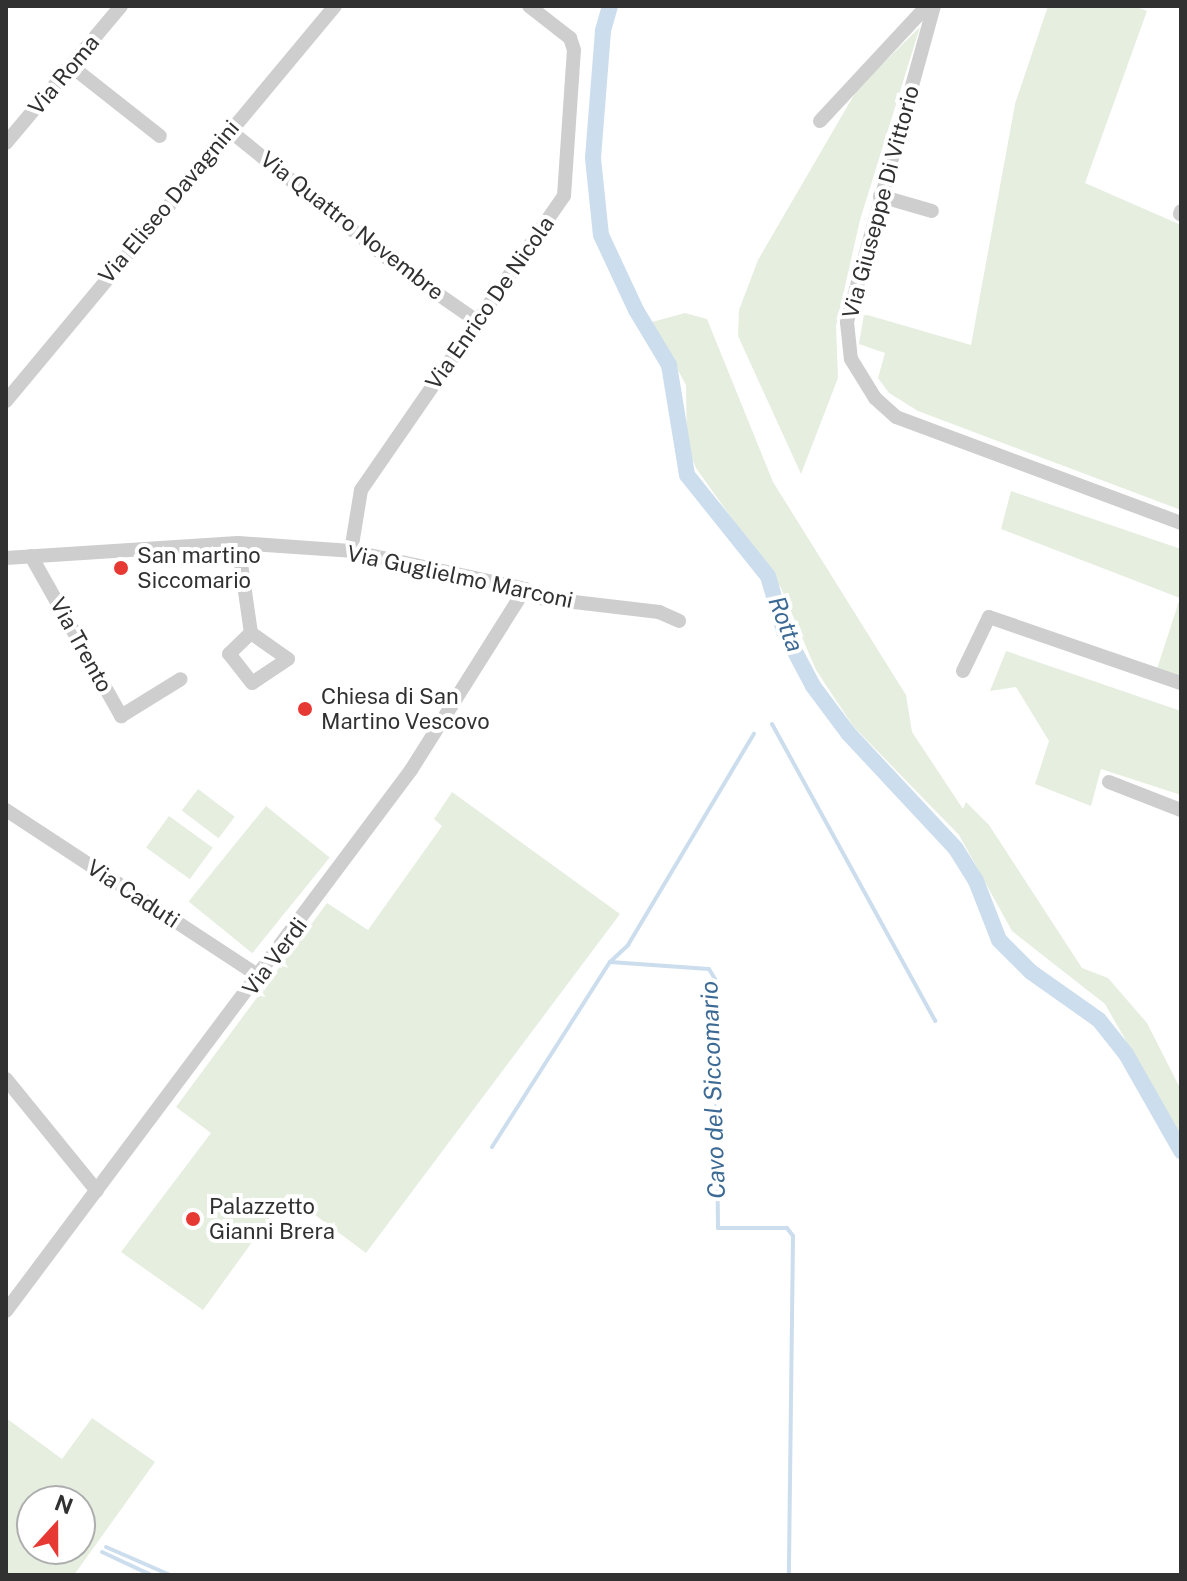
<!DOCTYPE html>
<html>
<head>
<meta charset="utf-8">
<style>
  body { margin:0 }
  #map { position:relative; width:1187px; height:1581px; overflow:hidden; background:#fff; font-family:"Public Sans",sans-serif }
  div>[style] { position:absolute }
  .green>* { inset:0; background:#e6eee0; transform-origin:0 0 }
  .stream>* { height:4px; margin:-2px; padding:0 2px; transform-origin:2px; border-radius:2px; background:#ccdded }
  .canal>* { height:16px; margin:-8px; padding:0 8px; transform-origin:8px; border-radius:8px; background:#ccdded }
  .minor>* { height:14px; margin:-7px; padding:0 7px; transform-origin:7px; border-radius:7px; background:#cecece }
  .dots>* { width:22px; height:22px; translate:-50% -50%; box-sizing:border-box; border:4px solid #fff; border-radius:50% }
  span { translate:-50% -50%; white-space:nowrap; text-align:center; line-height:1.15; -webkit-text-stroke:8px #fff; paint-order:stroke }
  .street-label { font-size:22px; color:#313131 }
  .poi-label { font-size:22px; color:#313131 }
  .left { translate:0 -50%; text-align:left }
  .water-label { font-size:24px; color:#3d6a95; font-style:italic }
  .frame { position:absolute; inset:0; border:8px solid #313131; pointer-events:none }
  .north { position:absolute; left:16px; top:1485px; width:80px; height:80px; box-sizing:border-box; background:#fff; border:2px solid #adadad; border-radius:50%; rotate:21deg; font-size:22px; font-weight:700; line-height:32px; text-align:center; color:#313131 }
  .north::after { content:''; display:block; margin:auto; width:28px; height:36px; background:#e73934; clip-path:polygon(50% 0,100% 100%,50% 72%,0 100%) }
</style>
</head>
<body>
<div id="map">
  <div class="green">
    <i style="clip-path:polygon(1048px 6px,1134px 6px,1147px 11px,1085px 183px,1181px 225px,1181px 510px,918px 411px,889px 393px,878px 378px,885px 353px,859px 344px,864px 314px,971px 345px,1015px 104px)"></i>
    <i style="clip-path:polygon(920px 27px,860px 220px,836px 326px,838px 378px,801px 474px,738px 336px,739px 310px,758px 260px,858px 88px)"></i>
    <i style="clip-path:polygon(685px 313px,707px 319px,773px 482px,906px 695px,912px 732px,963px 809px,966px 802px,989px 825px,1082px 968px,1108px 978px,1147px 1023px,1181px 1090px,1181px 1137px,1105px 1004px,1012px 931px,959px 835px,853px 726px,816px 670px,781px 588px,696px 468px,687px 447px,686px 385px,652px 322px)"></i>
    <i style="clip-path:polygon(1011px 491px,1181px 549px,1181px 682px,1155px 675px,1180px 598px,1001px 529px)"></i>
    <i style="clip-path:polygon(1006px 651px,1181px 711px,1181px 795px,1101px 769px,1091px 806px,1035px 784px,1049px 741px,1016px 687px,990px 691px)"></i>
    <i style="left:198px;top:789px;width:46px;height:27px;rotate:37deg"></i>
    <i style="clip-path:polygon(452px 792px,620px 914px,366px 1253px,287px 1194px,203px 1310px,121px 1252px,211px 1133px,176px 1107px,327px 903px,368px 930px,442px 826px,434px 819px)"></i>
    <i style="left:266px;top:806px;width:82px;height:123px;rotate:39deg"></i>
    <i style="left:169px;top:816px;width:54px;height:39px;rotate:36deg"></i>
    <i style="clip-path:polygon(evenodd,6px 1418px,62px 1459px,92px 1418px,155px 1462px,74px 1575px,6px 1575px,6px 1418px,32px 1501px,80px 1501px,80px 1549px,32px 1549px,32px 1501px)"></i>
  </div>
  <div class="stream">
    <i style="left:772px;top:724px;width:339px;rotate:61.2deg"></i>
    <i style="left:610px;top:962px;width:99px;rotate:4deg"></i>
    <i style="left:709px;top:969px;width:12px;rotate:59deg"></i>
    <i style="left:715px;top:979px;width:249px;rotate:89.3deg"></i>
    <i style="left:718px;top:1228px;width:69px"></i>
    <i style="left:787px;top:1228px;width:10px;rotate:53deg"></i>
    <i style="left:793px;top:1236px;width:339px;rotate:90.7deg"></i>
    <i style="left:492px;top:1147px;width:219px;rotate:-57.5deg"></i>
    <i style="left:610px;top:962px;width:25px;rotate:-43deg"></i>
    <i style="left:628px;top:945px;width:246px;rotate:-59.2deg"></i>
    <i style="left:106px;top:1547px;width:70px;rotate:23.6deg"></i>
    <i style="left:102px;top:1552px;width:54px;rotate:25.1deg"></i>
  </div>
  <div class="canal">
    <i style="left:610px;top:6px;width:26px;rotate:106deg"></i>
    <i style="left:603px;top:31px;width:127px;rotate:94.5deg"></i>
    <i style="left:593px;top:158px;width:77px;rotate:84.1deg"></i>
    <i style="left:601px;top:235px;width:83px;rotate:65deg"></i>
    <i style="left:636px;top:310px;width:64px;rotate:59deg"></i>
    <i style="left:669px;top:365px;width:111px;rotate:80.7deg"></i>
    <i style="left:687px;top:475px;width:129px;rotate:51.3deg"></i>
    <i style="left:768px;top:576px;width:57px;rotate:73.8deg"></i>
    <i style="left:784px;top:631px;width:62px;rotate:62.2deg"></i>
    <i style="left:813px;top:686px;width:59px;rotate:53.3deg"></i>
    <i style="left:848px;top:733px;width:158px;rotate:47deg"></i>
    <i style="left:956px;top:849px;width:38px;rotate:58deg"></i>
    <i style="left:976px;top:881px;width:63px;rotate:68.7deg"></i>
    <i style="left:999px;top:940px;width:45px;rotate:45deg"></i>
    <i style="left:1031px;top:972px;width:83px;rotate:35.2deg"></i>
    <i style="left:1099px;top:1020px;width:43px;rotate:51.5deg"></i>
    <i style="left:1126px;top:1054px;width:112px;rotate:60.4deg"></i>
  </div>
  <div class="minor">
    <i style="left:934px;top:6px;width:328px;rotate:105.4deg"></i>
    <i style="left:847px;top:322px;width:37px;rotate:84deg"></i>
    <i style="left:851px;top:359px;width:46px;rotate:58.4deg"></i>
    <i style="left:875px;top:398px;width:28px;rotate:42deg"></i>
    <i style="left:896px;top:417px;width:304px;rotate:20.4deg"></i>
    <i style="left:71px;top:66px;width:113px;rotate:38.2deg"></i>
    <i style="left:820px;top:121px;width:157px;rotate:-47.1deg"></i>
    <i style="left:229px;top:130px;width:211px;rotate:39deg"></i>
    <i style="left:393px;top:263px;width:102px;rotate:34.6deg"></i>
    <i style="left:6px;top:143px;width:179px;rotate:-50deg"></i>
    <i style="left:880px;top:196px;width:54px;rotate:16.1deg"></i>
    <i style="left:1180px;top:214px;width:3px;rotate:-72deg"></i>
    <i style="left:6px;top:401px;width:514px;rotate:-50.21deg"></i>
    <i style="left:238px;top:543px;width:91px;rotate:81.8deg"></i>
    <i style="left:351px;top:551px;width:62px;rotate:-80.7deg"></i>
    <i style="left:361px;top:490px;width:357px;rotate:-55.4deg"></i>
    <i style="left:564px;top:196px;width:146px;rotate:-86.1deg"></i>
    <i style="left:574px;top:50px;width:13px;rotate:-108deg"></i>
    <i style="left:570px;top:38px;width:52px;rotate:-142deg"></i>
    <i style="left:31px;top:556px;width:184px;rotate:60.6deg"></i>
    <i style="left:121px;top:716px;width:70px;rotate:-31.7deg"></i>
    <i style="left:6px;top:558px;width:232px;rotate:-3.7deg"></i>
    <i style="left:238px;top:543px;width:113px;rotate:4deg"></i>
    <i style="left:351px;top:551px;width:178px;rotate:12.3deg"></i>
    <i style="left:525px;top:589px;width:17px;rotate:31deg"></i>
    <i style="left:540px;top:598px;width:120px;rotate:6.7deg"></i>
    <i style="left:659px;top:612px;width:22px;rotate:24deg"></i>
    <i style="left:251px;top:633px;width:45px;rotate:35.1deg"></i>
    <i style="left:288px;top:659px;width:43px;rotate:146.3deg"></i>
    <i style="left:252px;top:683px;width:37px;rotate:-128deg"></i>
    <i style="left:229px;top:654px;width:30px;rotate:-44deg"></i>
    <i style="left:963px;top:671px;width:60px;rotate:-64.3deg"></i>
    <i style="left:989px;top:617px;width:203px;rotate:19deg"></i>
    <i style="left:1109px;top:782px;width:77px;rotate:21.3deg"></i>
    <i style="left:6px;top:810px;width:304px;rotate:33.3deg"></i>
    <i style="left:6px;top:1079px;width:144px;rotate:50.9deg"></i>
    <i style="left:6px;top:1311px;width:676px;rotate:-53.18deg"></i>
    <i style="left:411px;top:770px;width:214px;rotate:-57.8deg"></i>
  </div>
  <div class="dots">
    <i style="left:121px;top:568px;background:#e73934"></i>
    <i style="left:305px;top:709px;background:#e73934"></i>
    <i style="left:193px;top:1219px;background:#e73934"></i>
  </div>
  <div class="street-label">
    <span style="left:64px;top:75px;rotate:-50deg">Via Roma</span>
    <span style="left:169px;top:202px;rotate:-50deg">Via Eliseo Davagnini</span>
    <span style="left:881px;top:202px;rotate:-75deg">Via Giuseppe Di Vittorio</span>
    <span style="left:352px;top:226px;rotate:38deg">Via Quattro Novembre</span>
    <span style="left:490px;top:303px;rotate:-55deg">Via Enrico De Nicola</span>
    <span style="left:460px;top:577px;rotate:12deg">Via Guglielmo Marconi</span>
    <span style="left:81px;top:645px;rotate:61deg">Via Trento</span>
    <span style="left:133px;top:894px;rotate:33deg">Via Caduti</span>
    <span style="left:275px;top:957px;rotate:-53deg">Via Verdi</span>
  </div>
  <div class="poi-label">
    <span class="left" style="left:137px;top:568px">San martino<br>Siccomario</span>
    <span class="left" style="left:321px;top:709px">Chiesa di San<br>Martino Vescovo</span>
    <span class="left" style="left:209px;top:1219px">Palazzetto<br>Gianni Brera</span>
  </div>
  <div class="water-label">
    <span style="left:786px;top:624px;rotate:69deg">Rotta</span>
    <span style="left:713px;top:1090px;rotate:-92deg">Cavo del Siccomario</span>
  </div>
  <div class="frame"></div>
  <div class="north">N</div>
</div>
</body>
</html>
